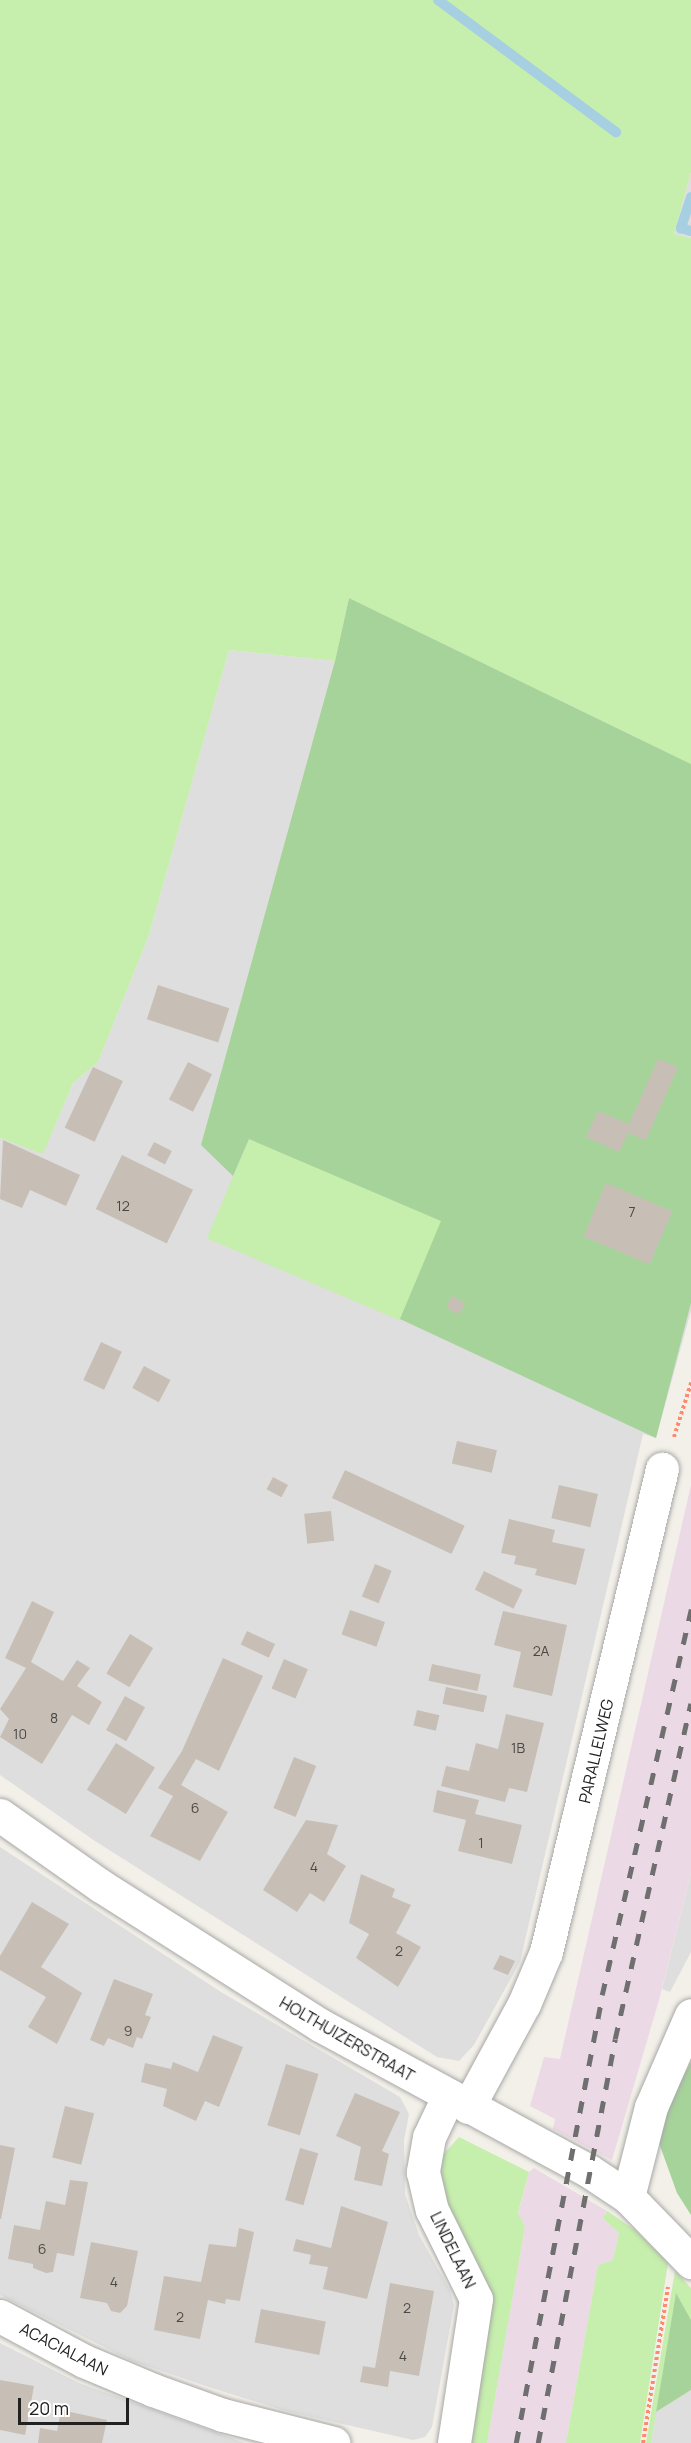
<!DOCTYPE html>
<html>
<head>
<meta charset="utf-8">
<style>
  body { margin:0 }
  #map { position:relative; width:691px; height:2443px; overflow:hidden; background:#f2f0e8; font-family:Manrope,sans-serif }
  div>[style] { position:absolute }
  .residential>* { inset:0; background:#dfdede }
  .industrial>* { inset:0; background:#ebd9e6 }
  .grass>* { inset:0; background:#c6eeac; transform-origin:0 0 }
  .forest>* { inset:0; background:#a6d39a }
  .stream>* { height:10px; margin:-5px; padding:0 5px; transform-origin:5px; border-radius:5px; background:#a6cfe2 }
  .building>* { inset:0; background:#c7bfb6; transform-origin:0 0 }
  .path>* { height:4px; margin-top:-2px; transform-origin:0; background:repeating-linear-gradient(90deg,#ff896c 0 3px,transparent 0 6px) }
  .roads { filter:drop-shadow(0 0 2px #a8a8a8) drop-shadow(0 0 2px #a8a8a8) }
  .street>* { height:33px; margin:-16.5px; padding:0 16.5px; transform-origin:16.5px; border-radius:16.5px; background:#fff }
  .rail>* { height:4.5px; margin-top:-2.25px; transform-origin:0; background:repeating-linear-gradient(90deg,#6f6f6f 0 12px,transparent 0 24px) }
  span { translate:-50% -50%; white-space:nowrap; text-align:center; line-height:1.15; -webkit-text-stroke:6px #fff; paint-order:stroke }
  .number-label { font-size:14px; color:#4a4846 }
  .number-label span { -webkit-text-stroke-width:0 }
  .street-label { font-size:16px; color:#212121 }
  .scale { position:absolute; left:18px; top:2398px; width:111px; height:27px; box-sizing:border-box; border:3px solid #212121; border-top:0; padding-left:8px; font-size:18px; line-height:21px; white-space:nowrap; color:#212121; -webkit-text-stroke:4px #fff; paint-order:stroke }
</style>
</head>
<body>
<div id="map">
  <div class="residential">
    <i style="clip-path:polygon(691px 172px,691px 238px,674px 234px)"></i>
    <i style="clip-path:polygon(229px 650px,335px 661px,691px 764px,691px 1311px,656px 1438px,643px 1434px,520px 1962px,474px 2045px,459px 2061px,437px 2057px,349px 2002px,95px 1841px,0 1775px,0 1138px,43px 1153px,73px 1083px,98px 1062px,149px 935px)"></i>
    <i style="clip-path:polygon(0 1847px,221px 1992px,400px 2097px,409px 2114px,404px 2141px,405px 2194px,419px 2235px,450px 2290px,454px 2305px,432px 2427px,425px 2437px,413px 2440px,286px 2411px,212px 2388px,132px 2361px,0 2295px)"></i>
    <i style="clip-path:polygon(691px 1873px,691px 1952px,670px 1992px,662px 1989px)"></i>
    <i style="clip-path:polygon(0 2343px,79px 2383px,245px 2443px,0 2443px)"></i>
    <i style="clip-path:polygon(691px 2390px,691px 2443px,651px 2443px,656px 2412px)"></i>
  </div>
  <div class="industrial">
    <i style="clip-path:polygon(691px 1485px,691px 1873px,659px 2000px,612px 2160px,553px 2129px,555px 2119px,530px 2106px,544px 2057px,560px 2059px)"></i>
    <i style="clip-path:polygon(534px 2168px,607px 2211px,603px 2218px,619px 2233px,613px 2260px,598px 2265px,566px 2443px,487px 2443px,525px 2227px,518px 2214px,529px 2172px)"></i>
  </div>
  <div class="grass">
    <i style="clip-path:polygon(0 0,691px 0,691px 172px,674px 234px,691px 238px,691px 764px,349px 598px,335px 661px,229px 650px,149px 935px,98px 1062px,73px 1083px,43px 1154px,0 1138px)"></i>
    <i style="left:249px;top:1139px;width:210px;height:108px;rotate:23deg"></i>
    <i style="clip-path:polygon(459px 2137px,529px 2172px,518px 2213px,525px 2227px,487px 2443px,468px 2443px,489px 2311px,443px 2203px,438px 2154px,443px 2155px)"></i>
    <i style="clip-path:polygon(607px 2211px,635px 2230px,668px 2263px,640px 2443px,566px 2443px,598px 2265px,613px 2260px,619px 2233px,603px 2218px)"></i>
    <i style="clip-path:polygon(675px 2271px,691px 2288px,691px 2320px,676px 2294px,651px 2443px,646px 2443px)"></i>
  </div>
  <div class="forest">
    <i style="clip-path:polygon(349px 598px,691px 764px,691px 1303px,656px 1438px,400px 1319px,441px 1221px,249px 1139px,233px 1176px,201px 1145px,335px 661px)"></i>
    <i style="clip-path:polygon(691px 2062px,691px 2215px,677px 2193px,659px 2143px,666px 2109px)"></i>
    <i style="clip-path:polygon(676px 2293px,691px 2320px,691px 2390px,656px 2412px)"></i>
  </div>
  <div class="stream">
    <i style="left:438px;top:0;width:222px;rotate:36.6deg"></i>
    <i style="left:691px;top:197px;width:33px;rotate:108deg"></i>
    <i style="left:681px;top:228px;width:10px;rotate:17deg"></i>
  </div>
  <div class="building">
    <i style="left:158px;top:985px;width:75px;height:36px;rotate:18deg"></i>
    <i style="clip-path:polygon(658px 1059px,678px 1067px,646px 1140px,628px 1133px,619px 1152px,586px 1137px,598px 1111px,629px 1124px)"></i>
    <i style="left:188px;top:1062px;width:27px;height:42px;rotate:27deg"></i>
    <i style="left:93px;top:1067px;width:33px;height:67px;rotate:25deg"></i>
    <i style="clip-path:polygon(3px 1140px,80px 1175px,66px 1206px,30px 1190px,22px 1208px,0 1199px)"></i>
    <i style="left:154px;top:1142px;width:20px;height:15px;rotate:27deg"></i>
    <i style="left:122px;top:1155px;width:79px;height:60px;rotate:26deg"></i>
    <i style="left:606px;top:1183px;width:72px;height:58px;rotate:23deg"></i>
    <i style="left:452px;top:1296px;width:15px;height:13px;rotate:28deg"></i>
    <i style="left:101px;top:1342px;width:23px;height:42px;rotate:25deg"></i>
    <i style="left:144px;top:1366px;width:30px;height:25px;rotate:28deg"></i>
    <i style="left:457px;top:1441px;width:41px;height:23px;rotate:13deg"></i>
    <i style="left:345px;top:1470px;width:132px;height:31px;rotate:25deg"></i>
    <i style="left:273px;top:1477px;width:17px;height:14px;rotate:28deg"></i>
    <i style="left:559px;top:1485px;width:40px;height:34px;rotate:13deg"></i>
    <i style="left:331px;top:1511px;width:30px;height:27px;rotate:84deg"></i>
    <i style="clip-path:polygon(509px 1519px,555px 1530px,552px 1542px,585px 1549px,576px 1585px,535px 1575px,537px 1569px,514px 1564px,516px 1556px,501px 1553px)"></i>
    <i style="left:375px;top:1564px;width:18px;height:35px;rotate:22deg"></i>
    <i style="left:484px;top:1571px;width:43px;height:21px;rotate:26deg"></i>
    <i style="clip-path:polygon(32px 1601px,54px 1612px,31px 1662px,63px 1681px,77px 1660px,90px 1668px,77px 1686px,102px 1702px,89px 1725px,72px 1715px,42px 1764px,0 1737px,9px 1719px,0 1709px,26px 1668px,5px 1658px)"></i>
    <i style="left:350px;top:1610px;width:37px;height:26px;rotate:19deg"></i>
    <i style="clip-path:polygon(503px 1611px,567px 1625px,552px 1696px,513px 1687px,521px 1652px,494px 1645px)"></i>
    <i style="left:247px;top:1631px;width:31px;height:15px;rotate:25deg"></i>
    <i style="left:130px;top:1634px;width:27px;height:46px;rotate:31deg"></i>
    <i style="clip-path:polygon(223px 1658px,263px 1676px,219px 1771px,196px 1759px,181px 1785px,228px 1812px,200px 1861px,150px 1836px,173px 1796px,158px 1788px,182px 1751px)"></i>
    <i style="left:284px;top:1659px;width:26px;height:32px;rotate:23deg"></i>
    <i style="left:432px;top:1664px;width:50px;height:17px;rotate:12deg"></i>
    <i style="left:446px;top:1687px;width:42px;height:17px;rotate:12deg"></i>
    <i style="left:125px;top:1696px;width:23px;height:39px;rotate:29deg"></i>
    <i style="left:417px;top:1710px;width:23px;height:16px;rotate:13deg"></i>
    <i style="clip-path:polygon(506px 1714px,544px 1723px,527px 1792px,509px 1788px,505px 1802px,441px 1786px,446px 1766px,469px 1771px,476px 1743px,498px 1749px)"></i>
    <i style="left:116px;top:1743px;width:46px;height:55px;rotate:32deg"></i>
    <i style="left:294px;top:1757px;width:24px;height:55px;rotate:22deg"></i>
    <i style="clip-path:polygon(437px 1790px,479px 1800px,475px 1814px,522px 1825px,512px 1864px,458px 1851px,466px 1820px,433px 1812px)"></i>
    <i style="clip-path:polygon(306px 1820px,338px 1825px,327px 1854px,346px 1866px,324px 1902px,310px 1893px,297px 1912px,263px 1890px)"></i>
    <i style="clip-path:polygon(361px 1874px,395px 1889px,392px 1897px,411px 1905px,396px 1933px,421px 1947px,398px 1987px,356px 1958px,369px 1934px,349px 1923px)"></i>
    <i style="clip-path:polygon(32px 1902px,69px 1924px,41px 1967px,82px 1993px,57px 2044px,28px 2027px,46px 1997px,0 1970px,0 1956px)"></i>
    <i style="clip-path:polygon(500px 1955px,515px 1961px,508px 1975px,493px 1969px)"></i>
    <i style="clip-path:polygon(114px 1979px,153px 1994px,145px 2015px,151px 2017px,142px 2039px,137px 2037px,133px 2048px,108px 2038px,104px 2046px,90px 2040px)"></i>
    <i style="clip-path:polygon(213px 2035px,243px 2047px,219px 2107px,205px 2101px,196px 2121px,163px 2106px,167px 2089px,141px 2082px,145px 2063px,171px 2069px,173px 2062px,198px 2072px)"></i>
    <i style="left:286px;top:2064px;width:34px;height:64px;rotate:17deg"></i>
    <i style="clip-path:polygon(355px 2093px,400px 2112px,382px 2151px,389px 2154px,382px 2186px,354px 2180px,361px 2147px,336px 2136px)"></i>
    <i style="left:65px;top:2106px;width:30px;height:53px;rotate:14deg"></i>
    <i style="clip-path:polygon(0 2145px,15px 2148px,1px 2219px,0 2219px)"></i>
    <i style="left:300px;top:2148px;width:19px;height:54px;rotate:16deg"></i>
    <i style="clip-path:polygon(70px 2180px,88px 2182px,74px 2256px,57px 2253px,53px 2272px,46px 2273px,33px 2268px,33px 2264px,8px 2259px,14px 2225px,40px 2230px,46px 2201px,65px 2205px)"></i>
    <i style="clip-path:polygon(341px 2206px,388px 2222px,367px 2299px,323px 2289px,328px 2267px,309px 2264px,311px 2255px,293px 2251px,296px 2239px,331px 2248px)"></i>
    <i style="clip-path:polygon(239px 2228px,254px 2232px,240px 2301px,226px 2299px,225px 2304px,208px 2300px,200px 2339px,154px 2330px,164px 2276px,201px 2282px,209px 2244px,236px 2247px)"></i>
    <i style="clip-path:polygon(91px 2242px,138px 2251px,127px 2306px,120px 2313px,111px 2311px,107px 2303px,80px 2298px)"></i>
    <i style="clip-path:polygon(390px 2283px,434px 2291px,419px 2376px,390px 2371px,388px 2387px,360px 2382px,363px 2366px,375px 2368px)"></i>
    <i style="left:261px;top:2309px;width:66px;height:34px;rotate:11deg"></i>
    <i style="clip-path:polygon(0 2380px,34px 2386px,25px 2435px,0 2430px)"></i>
    <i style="clip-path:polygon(61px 2410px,107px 2420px,102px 2443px,38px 2443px,40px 2428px,57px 2431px)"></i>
  </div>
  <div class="path">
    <i style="left:674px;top:1437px;width:57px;rotate:-72.5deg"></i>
    <i style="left:643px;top:2443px;width:158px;rotate:-80.9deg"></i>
  </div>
  <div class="roads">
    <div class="street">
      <i style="left:0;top:1815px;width:123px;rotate:35.1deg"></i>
      <i style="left:101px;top:1886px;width:259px;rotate:32.4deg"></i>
      <i style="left:320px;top:2025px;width:306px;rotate:28.5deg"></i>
      <i style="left:589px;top:2171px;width:47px;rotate:33.7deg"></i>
      <i style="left:628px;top:2197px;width:91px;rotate:45.9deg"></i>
      <i style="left:448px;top:2097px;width:44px;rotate:115.4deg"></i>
      <i style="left:429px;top:2137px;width:36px;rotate:100deg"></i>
      <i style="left:423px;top:2172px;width:39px;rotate:77deg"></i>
      <i style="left:432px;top:2210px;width:99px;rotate:63.7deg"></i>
      <i style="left:476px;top:2299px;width:146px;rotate:98.7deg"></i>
      <i style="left:468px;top:2107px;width:117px;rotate:-61.5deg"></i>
      <i style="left:524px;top:2004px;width:56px;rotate:-67.1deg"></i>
      <i style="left:546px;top:1952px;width:497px;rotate:-76.5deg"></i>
      <i style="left:628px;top:2197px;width:93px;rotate:-75.7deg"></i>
      <i style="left:651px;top:2107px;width:100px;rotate:-66.5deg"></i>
      <i style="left:0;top:2316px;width:95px;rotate:28.2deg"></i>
      <i style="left:84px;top:2361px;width:75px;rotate:22.8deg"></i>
      <i style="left:153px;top:2390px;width:74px;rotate:19.7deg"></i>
      <i style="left:223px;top:2415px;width:114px;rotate:14.2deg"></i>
    </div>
  </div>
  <div class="rail">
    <i style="left:516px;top:2443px;width:456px;rotate:-79.1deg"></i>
    <i style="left:602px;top:1995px;width:396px;rotate:-77deg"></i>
    <i style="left:538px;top:2443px;width:411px;rotate:-79.2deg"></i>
    <i style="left:615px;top:2039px;width:344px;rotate:-77.3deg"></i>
  </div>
  <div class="number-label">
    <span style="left:123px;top:1206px">12</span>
    <span style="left:632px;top:1212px">7</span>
    <span style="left:541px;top:1651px">2A</span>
    <span style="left:54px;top:1718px">8</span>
    <span style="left:20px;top:1734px">10</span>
    <span style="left:518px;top:1748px">1B</span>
    <span style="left:195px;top:1808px">6</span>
    <span style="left:481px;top:1843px">1</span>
    <span style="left:314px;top:1867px">4</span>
    <span style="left:399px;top:1951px">2</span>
    <span style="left:128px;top:2031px">9</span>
    <span style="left:42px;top:2249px">6</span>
    <span style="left:114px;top:2282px">4</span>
    <span style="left:407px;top:2308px">2</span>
    <span style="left:180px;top:2317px">2</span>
    <span style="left:403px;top:2356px">4</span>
  </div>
  <div class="street-label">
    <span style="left:596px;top:1751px;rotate:-77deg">PARALLELWEG</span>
    <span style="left:347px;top:2039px;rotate:30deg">HOLTHUIZERSTRAAT</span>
    <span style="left:453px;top:2250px;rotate:64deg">LINDELAAN</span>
    <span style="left:64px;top:2349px;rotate:27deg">ACACIALAAN</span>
  </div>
  <div class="scale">20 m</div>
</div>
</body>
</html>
